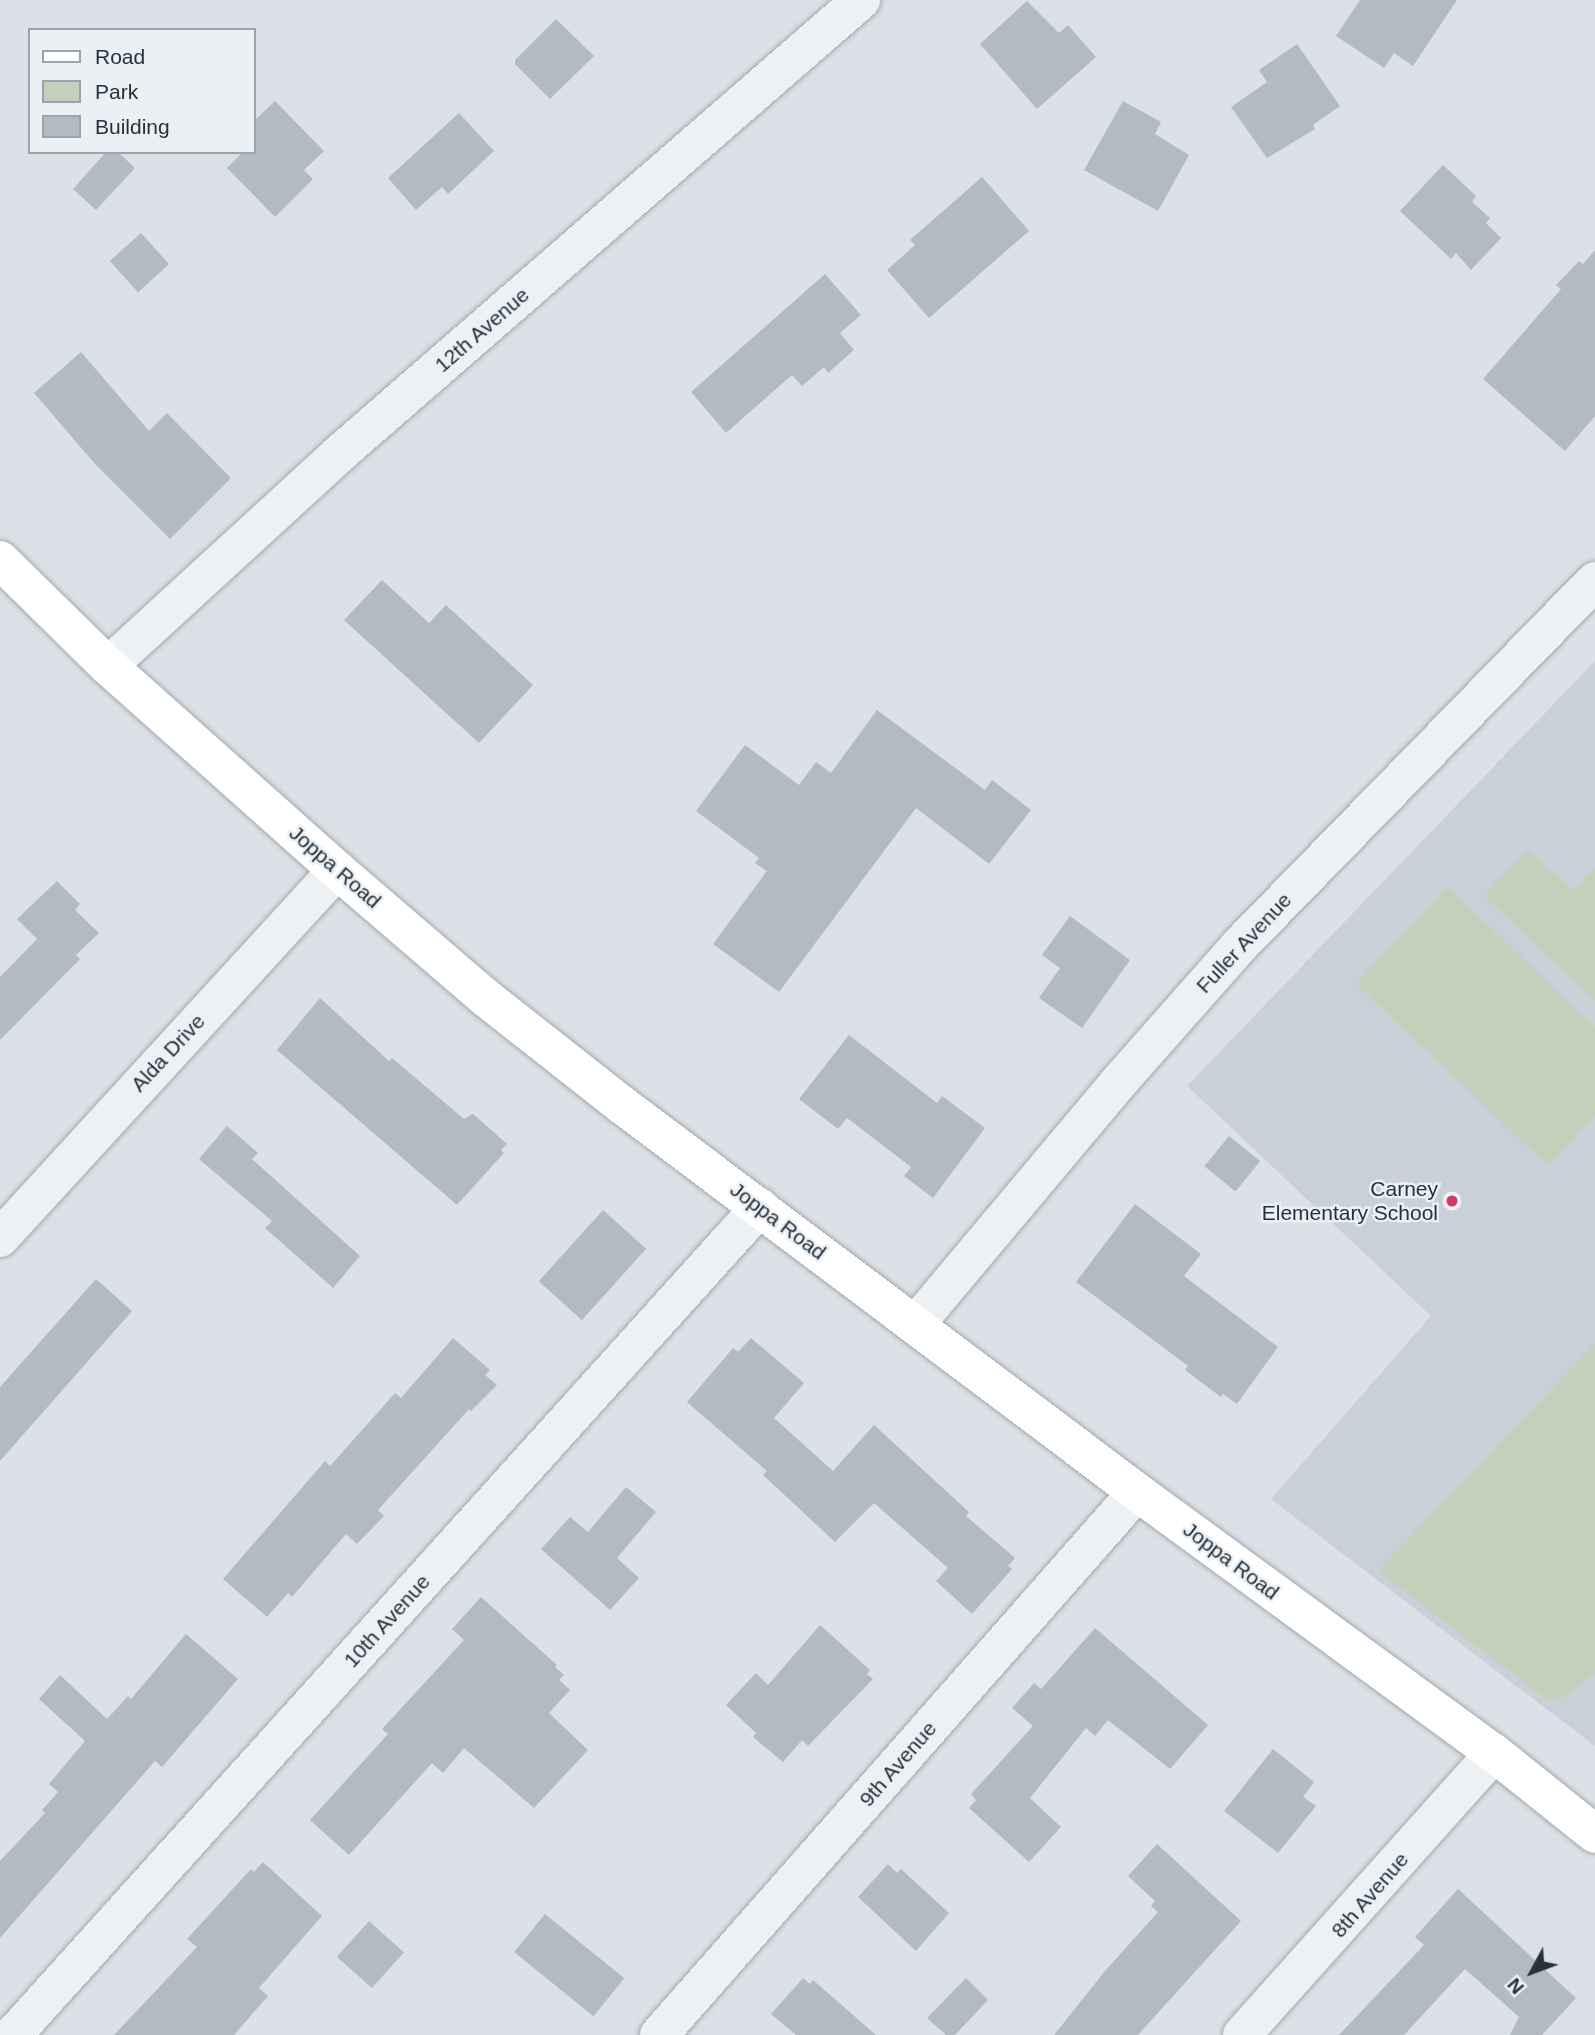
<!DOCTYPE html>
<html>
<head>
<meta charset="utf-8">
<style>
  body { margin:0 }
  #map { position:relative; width:1595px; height:2035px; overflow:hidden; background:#dbe1e6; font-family:Helvetica,sans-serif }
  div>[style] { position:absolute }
  .built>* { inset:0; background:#c9d0d8 }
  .green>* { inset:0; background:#c4d0bc }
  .building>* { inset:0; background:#b2bbc3; transform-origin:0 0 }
  .roads { filter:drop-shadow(0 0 2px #a1a9b0) drop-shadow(0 0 2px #a1a9b0) }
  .minor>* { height:38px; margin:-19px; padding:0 19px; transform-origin:19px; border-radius:19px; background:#eef1f4 }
  .major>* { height:38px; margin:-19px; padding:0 19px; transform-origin:19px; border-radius:19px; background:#fff }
  .dots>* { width:19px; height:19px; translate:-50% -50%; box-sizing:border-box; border:4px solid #eaf0f4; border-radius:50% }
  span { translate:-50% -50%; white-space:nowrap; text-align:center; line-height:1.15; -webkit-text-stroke:5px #eaf0f4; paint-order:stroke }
  .street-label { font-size:21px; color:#25313c }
  .poi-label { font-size:21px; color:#25313c }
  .right { translate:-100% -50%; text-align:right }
  .legend { position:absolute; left:28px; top:28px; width:228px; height:126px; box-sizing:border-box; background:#eaf0f4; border:2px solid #9ba4aa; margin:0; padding:9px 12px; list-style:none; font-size:21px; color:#25313c }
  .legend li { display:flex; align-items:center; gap:14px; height:35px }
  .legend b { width:35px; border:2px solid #9ba4aa }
  .north { position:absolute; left:1497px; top:1937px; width:70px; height:70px; -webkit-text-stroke:5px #eaf0f4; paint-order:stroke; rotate:229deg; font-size:19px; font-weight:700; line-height:28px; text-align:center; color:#25313c }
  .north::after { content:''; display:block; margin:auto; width:24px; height:32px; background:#25313c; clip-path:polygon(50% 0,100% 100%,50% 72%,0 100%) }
</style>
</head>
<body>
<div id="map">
  <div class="built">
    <i style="clip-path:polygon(1595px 661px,1595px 1746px,1271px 1499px,1431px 1316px,1187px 1086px)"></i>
  </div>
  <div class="green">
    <i style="clip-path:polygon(1528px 849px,1573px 891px,1595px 868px,1595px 1001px,1484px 896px)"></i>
    <i style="clip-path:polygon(1448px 887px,1595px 1027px,1595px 1116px,1548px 1166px,1356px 984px)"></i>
    <i style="clip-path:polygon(1595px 1344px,1595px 1673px,1567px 1696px,1549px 1701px,1378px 1571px)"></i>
  </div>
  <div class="building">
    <i style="clip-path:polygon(1360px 0,1457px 0,1413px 66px,1394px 53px,1384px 68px,1336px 36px)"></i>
    <i style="clip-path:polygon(1027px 1px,1059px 33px,1068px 25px,1096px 57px,1037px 109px,980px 44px)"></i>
    <i style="clip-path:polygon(556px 19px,594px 56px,550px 99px,515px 64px,515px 60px)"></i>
    <i style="clip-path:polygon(1297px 44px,1340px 106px,1313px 125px,1315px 129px,1267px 158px,1231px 107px,1267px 82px,1259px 70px)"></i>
    <i style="clip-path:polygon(275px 101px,324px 151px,304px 170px,313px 179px,275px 217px,227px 168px,243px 152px,254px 152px,254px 121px)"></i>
    <i style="clip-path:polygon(1123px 101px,1161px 122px,1155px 134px,1189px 155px,1158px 211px,1084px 170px)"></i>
    <i style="clip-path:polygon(459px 113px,494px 151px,448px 194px,442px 187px,416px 210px,388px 178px)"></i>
    <i style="clip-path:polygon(106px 152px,118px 152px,135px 168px,96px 210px,73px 189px)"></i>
    <i style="clip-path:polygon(1443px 165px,1476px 196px,1472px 202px,1490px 218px,1486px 223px,1501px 238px,1471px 270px,1456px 253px,1451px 259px,1400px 211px)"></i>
    <i style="clip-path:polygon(982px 177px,1029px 231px,929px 318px,887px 270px,915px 245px,910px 240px)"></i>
    <i style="left:141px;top:233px;width:42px;height:42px;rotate:48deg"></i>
    <i style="clip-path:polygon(1595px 250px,1595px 416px,1565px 451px,1483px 379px,1561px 289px,1556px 285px,1579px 261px,1583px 264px)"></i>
    <i style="clip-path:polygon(825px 274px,861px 315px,840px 333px,854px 350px,828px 373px,824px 367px,802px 386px,792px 375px,726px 433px,691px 392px)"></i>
    <i style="clip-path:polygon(81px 352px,149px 431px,167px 413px,231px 478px,170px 539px,95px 464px,34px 393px)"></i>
    <i style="clip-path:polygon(382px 580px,429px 623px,446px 605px,533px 685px,479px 743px,344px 620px)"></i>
    <i style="clip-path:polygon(877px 710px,985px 790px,992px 780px,1031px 810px,989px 864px,916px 808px,779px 992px,713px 944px,767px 871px,755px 863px,759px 858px,696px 811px,745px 745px,799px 785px,816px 762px,831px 773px)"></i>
    <i style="clip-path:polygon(57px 881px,80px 904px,75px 910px,99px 933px,76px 955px,80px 959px,0 1040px,0 977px,37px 939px,17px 919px)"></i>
    <i style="clip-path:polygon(1070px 916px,1130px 960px,1082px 1028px,1039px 998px,1060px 968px,1042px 955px)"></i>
    <i style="clip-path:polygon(320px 998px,389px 1061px,392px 1058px,464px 1119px,473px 1114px,507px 1144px,501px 1150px,504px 1153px,457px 1205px,277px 1050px)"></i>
    <i style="clip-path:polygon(849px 1035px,937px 1103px,942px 1096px,985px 1128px,933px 1198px,904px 1176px,911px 1167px,847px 1118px,838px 1129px,799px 1099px)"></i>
    <i style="clip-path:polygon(227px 1126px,258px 1153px,252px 1159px,360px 1256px,333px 1288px,265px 1228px,272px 1221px,199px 1159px)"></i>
    <i style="left:1229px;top:1136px;width:40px;height:39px;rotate:39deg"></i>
    <i style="clip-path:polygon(1135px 1204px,1201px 1254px,1184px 1276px,1278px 1347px,1237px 1404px,1223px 1394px,1221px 1397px,1185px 1370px,1188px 1366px,1076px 1282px)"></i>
    <i style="left:603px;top:1210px;width:58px;height:96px;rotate:42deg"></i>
    <i style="clip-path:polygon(96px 1279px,132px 1311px,0 1461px,0 1387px)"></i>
    <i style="clip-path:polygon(453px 1338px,490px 1370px,485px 1375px,497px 1385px,471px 1411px,469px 1409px,378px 1510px,384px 1516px,357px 1544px,346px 1534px,292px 1597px,288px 1593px,267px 1617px,223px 1579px,325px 1461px,330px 1466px,395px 1393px,401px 1398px)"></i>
    <i style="clip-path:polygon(751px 1338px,804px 1383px,774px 1418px,833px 1471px,874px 1425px,969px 1512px,966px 1516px,1015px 1558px,1008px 1566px,1012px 1569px,972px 1614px,936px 1581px,948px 1568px,874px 1503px,835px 1542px,763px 1475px,767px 1471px,687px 1402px,733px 1348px,738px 1352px)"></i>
    <i style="clip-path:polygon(626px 1487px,656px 1512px,617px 1558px,639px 1578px,610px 1610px,541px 1549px,570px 1517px,588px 1532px)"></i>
    <i style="clip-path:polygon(481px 1597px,557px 1665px,555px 1667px,564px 1675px,559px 1680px,570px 1690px,549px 1713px,588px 1750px,534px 1808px,464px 1748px,443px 1773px,432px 1763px,349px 1855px,310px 1820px,388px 1734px,382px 1729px,464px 1640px,452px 1629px)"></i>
    <i style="clip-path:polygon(820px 1625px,870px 1670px,867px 1674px,873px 1679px,808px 1746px,802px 1740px,783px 1762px,753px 1737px,756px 1733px,726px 1705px,756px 1673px,768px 1685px)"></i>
    <i style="clip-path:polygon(1095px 1628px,1208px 1725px,1170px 1769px,1108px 1720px,1095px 1736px,1086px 1728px,1030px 1798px,1061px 1827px,1029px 1862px,969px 1808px,976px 1800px,971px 1794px,1033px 1726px,1012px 1708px,1034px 1683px,1041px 1689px)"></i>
    <i style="clip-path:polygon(186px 1634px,238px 1679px,162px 1767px,155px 1761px,0 1938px,0 1861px,45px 1813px,42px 1810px,58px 1792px,49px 1784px,85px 1741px,39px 1699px,60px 1675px,107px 1719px,128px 1696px,131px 1699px)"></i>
    <i style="clip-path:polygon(1273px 1749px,1314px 1782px,1303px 1797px,1316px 1806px,1278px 1853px,1224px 1811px)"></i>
    <i style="clip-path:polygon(1157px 1844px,1241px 1921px,1138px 2035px,1054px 2035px,1105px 1971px,1158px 1912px,1151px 1906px,1155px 1901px,1128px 1876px)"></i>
    <i style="clip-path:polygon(263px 1862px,322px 1916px,259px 1988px,268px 1996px,234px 2035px,114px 2035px,197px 1947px,187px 1939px,251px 1869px,254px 1872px)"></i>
    <i style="clip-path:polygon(888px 1864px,897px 1873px,901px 1869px,949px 1913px,916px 1951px,858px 1897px)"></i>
    <i style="clip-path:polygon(1458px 1889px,1576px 1998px,1542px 2035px,1510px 2035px,1519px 2017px,1465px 1969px,1404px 2035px,1339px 2035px,1424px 1945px,1415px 1937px)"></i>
    <i style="left:545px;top:1914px;width:102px;height:49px;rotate:39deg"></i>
    <i style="left:369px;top:1921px;width:47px;height:48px;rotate:42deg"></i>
    <i style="clip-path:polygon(803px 1978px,810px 1984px,813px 1980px,876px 2035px,796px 2035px,771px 2014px)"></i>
    <i style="clip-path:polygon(966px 1978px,988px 2000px,955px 2035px,946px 2035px,927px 2018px)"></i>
  </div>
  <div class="roads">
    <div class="minor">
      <i style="left:108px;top:666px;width:314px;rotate:-42.5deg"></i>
      <i style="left:339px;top:454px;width:692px;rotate:-41.01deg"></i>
      <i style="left:0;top:1238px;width:499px;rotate:-47.5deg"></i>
      <i style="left:915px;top:1325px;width:316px;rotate:-50deg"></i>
      <i style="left:1118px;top:1083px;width:186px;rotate:-48.5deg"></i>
      <i style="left:1241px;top:944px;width:507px;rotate:-45.72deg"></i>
      <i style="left:13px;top:2035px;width:1115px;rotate:-47.94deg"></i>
      <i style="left:659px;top:2035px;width:723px;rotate:-48.64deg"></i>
      <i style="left:1242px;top:2035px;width:378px;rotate:-48.2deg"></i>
    </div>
    <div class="major">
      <i style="left:0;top:560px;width:151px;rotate:44.5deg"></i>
      <i style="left:108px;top:666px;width:307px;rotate:41.7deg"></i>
      <i style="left:337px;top:870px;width:196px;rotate:40.7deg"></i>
      <i style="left:486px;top:998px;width:173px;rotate:38.2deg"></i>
      <i style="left:622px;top:1105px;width:644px;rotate:36.92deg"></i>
      <i style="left:1137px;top:1492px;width:442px;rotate:36.2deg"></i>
      <i style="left:1494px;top:1753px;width:129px;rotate:38.7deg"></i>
    </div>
  </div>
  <div class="dots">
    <i style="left:1452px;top:1201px;background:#d03b66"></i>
  </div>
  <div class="street-label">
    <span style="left:482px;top:330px;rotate:-41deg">12th Avenue</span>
    <span style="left:335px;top:867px;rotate:41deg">Joppa Road</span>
    <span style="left:1244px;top:943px;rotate:-47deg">Fuller Avenue</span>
    <span style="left:168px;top:1053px;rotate:-47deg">Alda Drive</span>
    <span style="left:778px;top:1221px;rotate:37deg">Joppa Road</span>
    <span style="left:1231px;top:1561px;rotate:37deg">Joppa Road</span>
    <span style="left:387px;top:1621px;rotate:-48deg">10th Avenue</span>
    <span style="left:898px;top:1764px;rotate:-49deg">9th Avenue</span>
    <span style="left:1370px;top:1895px;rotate:-49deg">8th Avenue</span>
  </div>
  <div class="poi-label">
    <span class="right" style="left:1438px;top:1201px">Carney<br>Elementary School</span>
  </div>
  <ul class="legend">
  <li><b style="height:9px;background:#fff"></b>Road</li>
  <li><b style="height:19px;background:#c4d0bc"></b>Park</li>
  <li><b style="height:19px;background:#b2bbc3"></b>Building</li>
  </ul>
  <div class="north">N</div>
</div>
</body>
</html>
